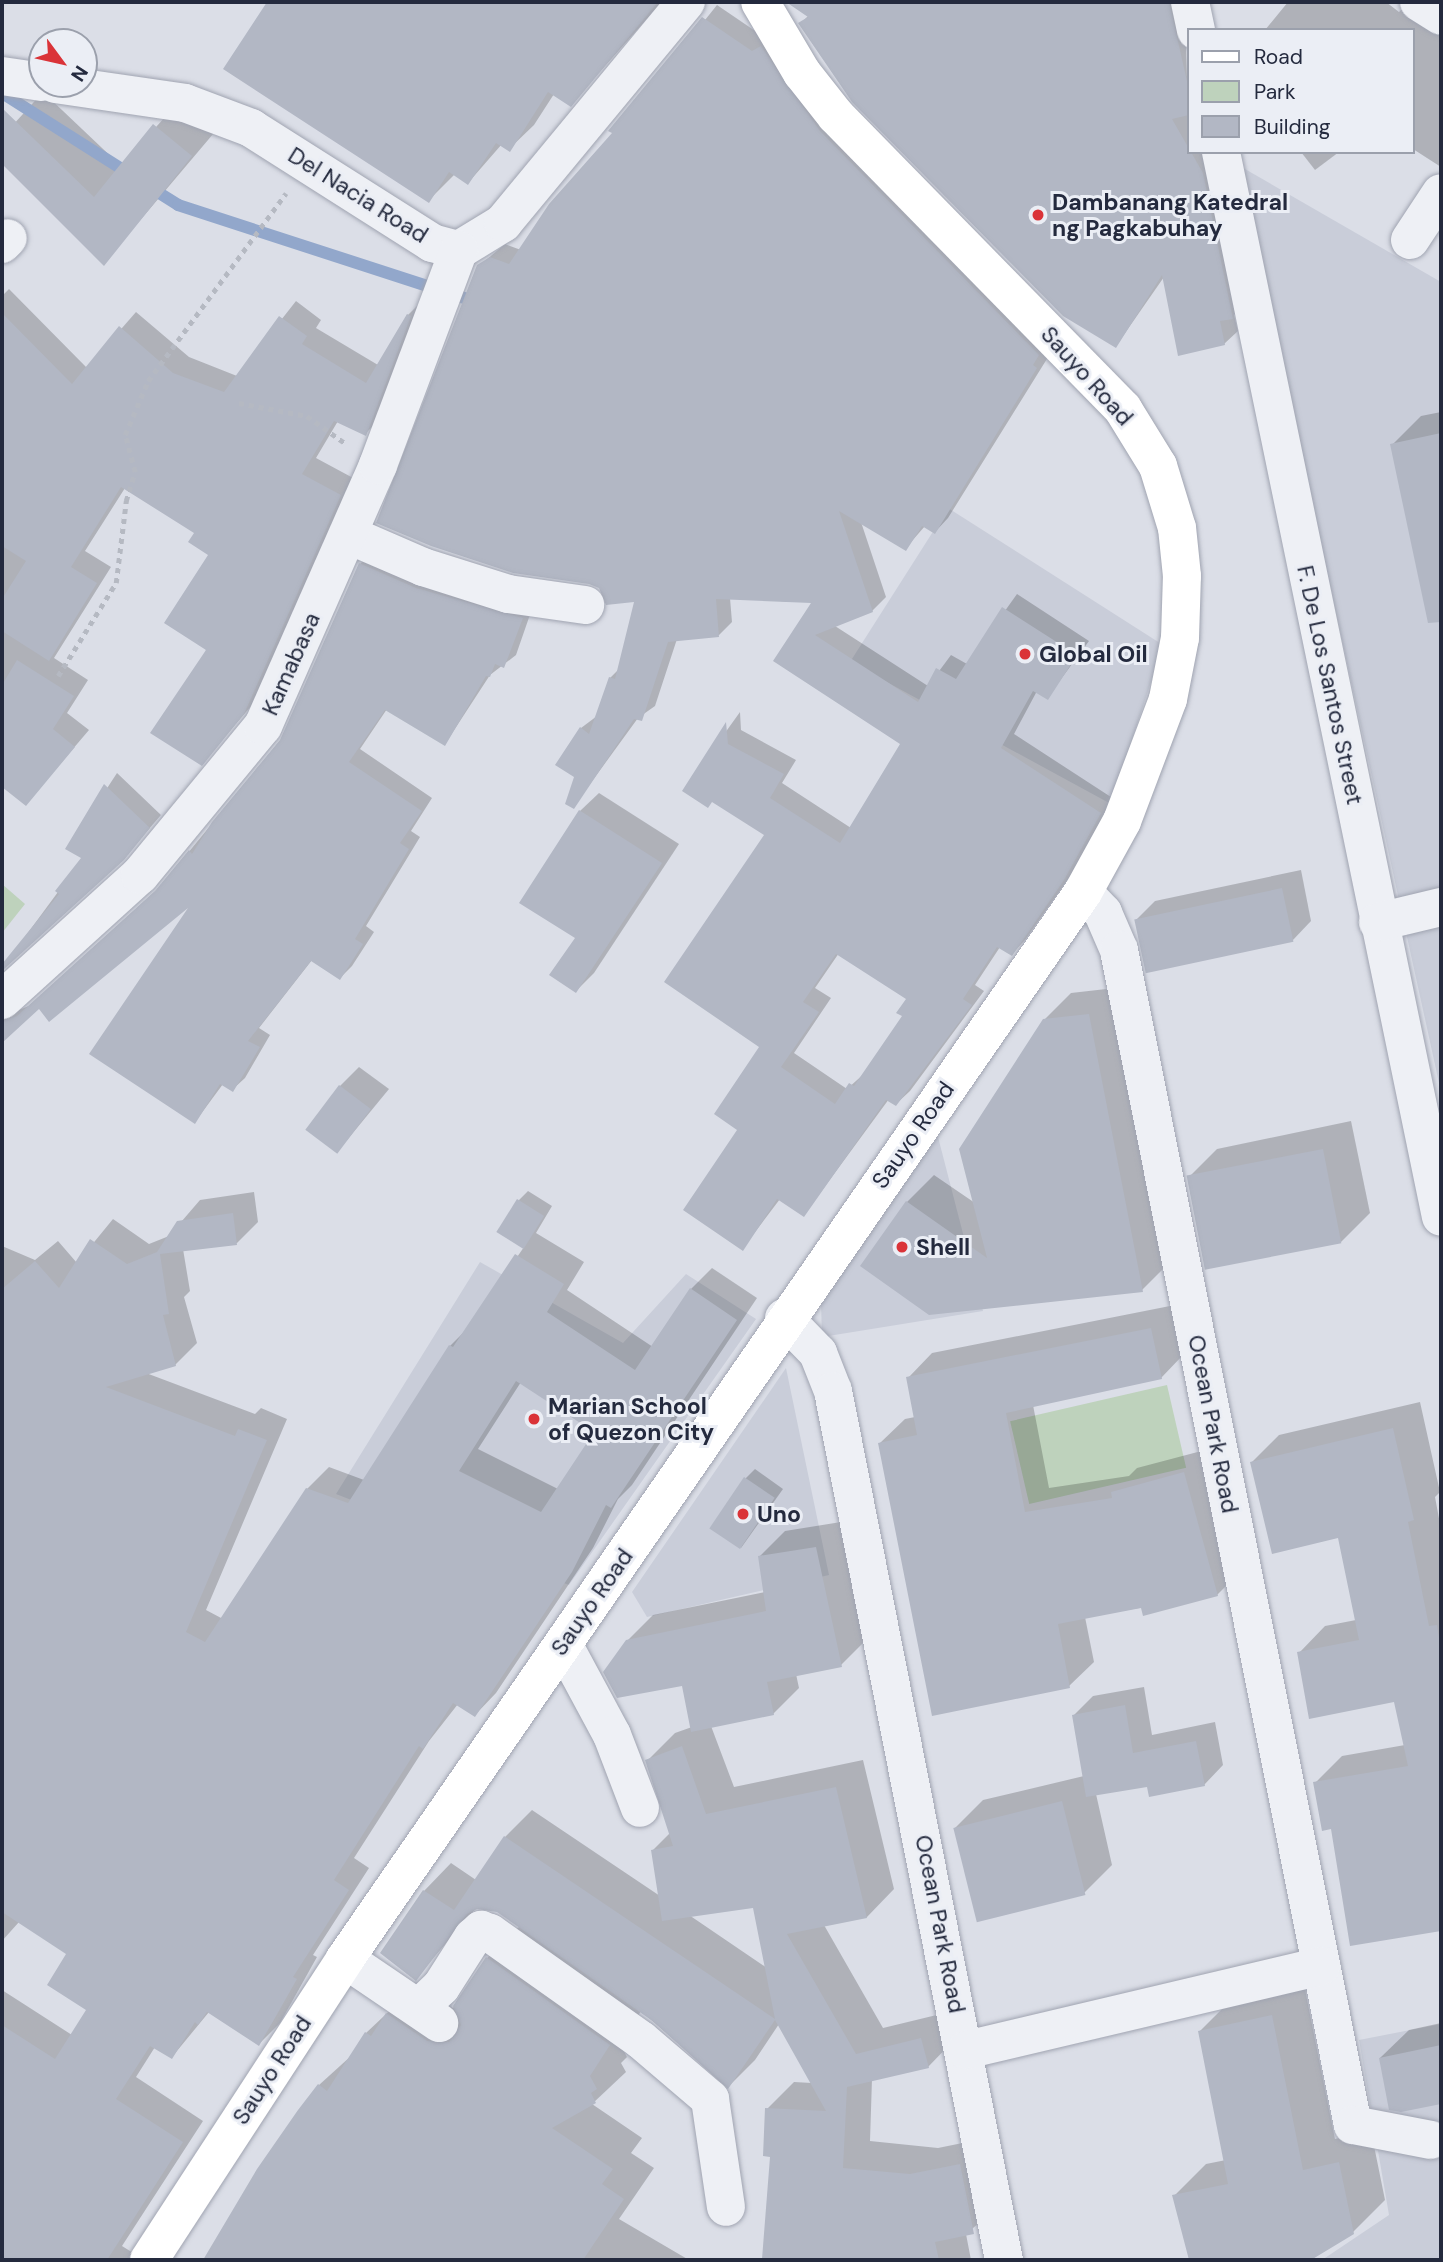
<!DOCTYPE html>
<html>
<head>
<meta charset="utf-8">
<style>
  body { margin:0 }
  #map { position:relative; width:1443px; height:2262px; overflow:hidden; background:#dbdee7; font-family:"DM Sans",sans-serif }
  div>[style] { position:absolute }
  .built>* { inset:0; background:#c9cdd9 }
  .green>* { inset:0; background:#bed2bc; transform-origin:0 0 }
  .shadow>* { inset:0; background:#0003 }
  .stream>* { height:12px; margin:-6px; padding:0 6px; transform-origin:6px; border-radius:6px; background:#92a7cb }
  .building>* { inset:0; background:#b2b7c4; transform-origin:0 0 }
  .path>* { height:4.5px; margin-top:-2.25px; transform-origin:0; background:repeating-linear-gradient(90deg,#b5b9c2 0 5px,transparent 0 10px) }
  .roads { filter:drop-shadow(0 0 2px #a0a4b1) drop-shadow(0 0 2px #a0a4b1) }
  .minor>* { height:38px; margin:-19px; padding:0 19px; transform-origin:19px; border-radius:19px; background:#eef0f5 }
  .major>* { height:38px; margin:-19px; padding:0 19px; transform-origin:19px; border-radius:19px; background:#fff }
  .dots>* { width:19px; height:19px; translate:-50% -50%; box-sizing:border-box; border:4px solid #ebeef5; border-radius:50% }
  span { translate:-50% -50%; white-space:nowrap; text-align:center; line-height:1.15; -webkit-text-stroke:6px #ebeef5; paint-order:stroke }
  .street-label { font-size:23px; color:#242a3e }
  .poi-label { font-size:23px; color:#242a3e; font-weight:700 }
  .left { translate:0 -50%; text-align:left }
  .frame { position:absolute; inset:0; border:4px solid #242a3e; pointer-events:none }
  .legend { position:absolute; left:1187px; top:28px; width:228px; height:126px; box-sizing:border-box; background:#ebeef5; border:2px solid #9ba0ac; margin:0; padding:9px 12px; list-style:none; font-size:21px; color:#242a3e }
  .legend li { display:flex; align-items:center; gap:14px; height:35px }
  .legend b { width:35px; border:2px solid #9ba0ac }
  .north { position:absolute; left:28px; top:28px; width:70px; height:70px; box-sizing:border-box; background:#ebeef5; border:2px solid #9ba0ac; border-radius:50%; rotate:123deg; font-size:19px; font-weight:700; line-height:28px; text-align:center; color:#242a3e }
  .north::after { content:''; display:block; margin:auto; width:24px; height:32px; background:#da3338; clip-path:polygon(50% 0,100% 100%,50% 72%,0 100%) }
</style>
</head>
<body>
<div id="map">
  <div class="built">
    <i style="clip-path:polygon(1238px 165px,1441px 282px,1441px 1092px)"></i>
    <i style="clip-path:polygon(948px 508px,1163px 645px,1111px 804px,850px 662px)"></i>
    <i style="clip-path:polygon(937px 1133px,983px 1311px,822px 1337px,821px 1301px)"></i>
    <i style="clip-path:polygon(480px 1262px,623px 1343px,686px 1274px,756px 1319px,569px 1585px,336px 1494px)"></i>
    <i style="clip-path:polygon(786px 1368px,829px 1575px,647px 1617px,632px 1592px)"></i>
    <i style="clip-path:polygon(1441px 2024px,1441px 2260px,1322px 2260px,1389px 2215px,1359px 2040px)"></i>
  </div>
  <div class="green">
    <i style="clip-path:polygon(2px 884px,25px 904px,2px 933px)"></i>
    <i style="left:1167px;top:1385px;width:85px;height:161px;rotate:77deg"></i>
  </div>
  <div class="shadow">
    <i style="clip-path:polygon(269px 2px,662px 2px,571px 104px,554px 94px,534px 125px,509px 149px,502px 144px,468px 183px,455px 174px,429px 200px,226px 69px)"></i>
    <i style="clip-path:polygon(794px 2px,1185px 2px,1189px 152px,1212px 152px,1245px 304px,1234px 315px,1238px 331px,1224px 344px,1164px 277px,1116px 346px,800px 24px,809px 15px)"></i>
    <i style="clip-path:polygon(1288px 2px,1386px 2px,1399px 12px,1405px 6px,1441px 28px,1441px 167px,1413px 149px,1413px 30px,1265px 30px)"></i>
    <i style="clip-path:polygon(evenodd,717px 5px,767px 39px,1050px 354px,948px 518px,935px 532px,925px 526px,905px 549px,861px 522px,886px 597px,872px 611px,835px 626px,928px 686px,951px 655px,967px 664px,1017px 594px,1089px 641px,1047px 698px,1037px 691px,1014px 734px,1114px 799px,1078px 865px,1025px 940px,1012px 954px,1000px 947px,975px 985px,984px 991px,910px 1091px,896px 1104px,889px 1099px,804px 1215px,780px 1199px,743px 1248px,739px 1130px,762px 1047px,767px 835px,712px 801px,684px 790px,740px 712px,741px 730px,796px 760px,782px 783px,851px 828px,903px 744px,775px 660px,814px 601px,730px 598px,732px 622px,719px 635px,677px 639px,655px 706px,638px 718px,574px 806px,581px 728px,597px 716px,610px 678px,619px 669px,636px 600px,479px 266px,505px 244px,521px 250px,717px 5px,839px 953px,908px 998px,904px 1016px,866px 1072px,847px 1089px,794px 1053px,831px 998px,815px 988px,839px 953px)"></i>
    <i style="clip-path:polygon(43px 92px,121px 166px,183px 97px,219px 127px,104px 263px,2px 161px,2px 137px)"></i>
    <i style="clip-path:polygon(1301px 152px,1339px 152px,1315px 170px)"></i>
    <i style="clip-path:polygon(9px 289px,87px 368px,136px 312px,189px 357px,237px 376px,296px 301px,321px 320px,316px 328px,378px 365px,408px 315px,424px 299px,381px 418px,365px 434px,338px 421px,316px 458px,355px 479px,259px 697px,201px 764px,210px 554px,196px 532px,125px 488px,85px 551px,111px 567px,54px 658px,88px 680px,67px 713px,89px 730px,26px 804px,2px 785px,2px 296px)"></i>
    <i style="clip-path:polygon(1441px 412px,1441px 596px,1424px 599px,1392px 445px,1421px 416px)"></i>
    <i style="clip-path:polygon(372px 552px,533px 606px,516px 655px,490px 675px,445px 744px,387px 709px,360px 749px,432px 798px,411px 831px,420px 837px,366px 926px,374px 932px,352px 966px,340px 978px,312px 960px,259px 1028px,270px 1035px,245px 1078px,233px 1089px,223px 1084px,195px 1122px,195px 901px,40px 1007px,5px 1038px,2px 1005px,19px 1010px,31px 1005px,160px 887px,284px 736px,360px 564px)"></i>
    <i style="clip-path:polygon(117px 773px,161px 815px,123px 859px,2px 968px,83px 858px,68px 848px)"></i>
    <i style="clip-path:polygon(599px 793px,679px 844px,594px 973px,576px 991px,580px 811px)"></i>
    <i style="clip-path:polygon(1301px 870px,1311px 921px,1292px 941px,1136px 920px,1155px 901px)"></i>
    <i style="clip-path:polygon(1115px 988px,1169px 1263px,1142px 1290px,862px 1265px,907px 1202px,934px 1175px,975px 1203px,1044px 1020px,1071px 993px)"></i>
    <i style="clip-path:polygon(359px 1067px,389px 1089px,338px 1151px,340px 1086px)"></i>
    <i style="clip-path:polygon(1351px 1121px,1370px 1213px,1341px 1242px,1188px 1178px,1217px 1149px)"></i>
    <i style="clip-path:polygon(evenodd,528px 1191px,552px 1206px,536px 1233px,584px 1262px,567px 1290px,653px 1347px,691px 1289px,712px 1268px,757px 1298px,632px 1485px,618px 1499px,593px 1548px,496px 1693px,475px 1715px,458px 1704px,429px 1741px,354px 1858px,369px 1868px,313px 1955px,317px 1957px,280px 2023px,259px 2044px,209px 2012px,172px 2057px,155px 2047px,136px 2077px,203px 2121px,122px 2246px,138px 2256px,135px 2260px,2px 2260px,2px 1990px,72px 2035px,89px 2010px,69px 1954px,19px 1922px,2px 1941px,2px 1246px,35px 1260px,58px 1241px,77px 1263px,113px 1219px,149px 1244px,169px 1236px,200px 1200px,254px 1192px,258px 1222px,237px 1243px,183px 1249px,190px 1291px,184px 1297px,197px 1343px,175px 1365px,146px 1373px,255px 1414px,261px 1408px,287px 1419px,206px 1610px,223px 1619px,307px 1489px,329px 1467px,364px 1480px,450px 1346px,468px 1328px,524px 1247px,519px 1200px,528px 1191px,521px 1382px,596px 1432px,558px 1489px,478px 1449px,521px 1382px)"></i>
    <i style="clip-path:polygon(1175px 1305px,1185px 1353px,1161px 1378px,1033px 1405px,1049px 1488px,1129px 1476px,1137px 1468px,1209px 1449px,1241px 1571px,1217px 1595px,1085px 1617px,1094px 1662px,1069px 1686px,880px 1443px,905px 1419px,915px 1417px,908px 1378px,932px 1353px)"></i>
    <i style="clip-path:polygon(1420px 1402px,1440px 1492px,1435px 1497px,1441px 1529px,1441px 1929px,1352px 1944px,1333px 1827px,1315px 1783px,1342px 1756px,1405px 1745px,1395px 1700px,1299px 1653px,1325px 1626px,1356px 1620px,1339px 1536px,1252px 1462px,1279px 1435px)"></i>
    <i style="clip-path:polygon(755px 1469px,783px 1489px,741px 1548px,746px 1478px)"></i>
    <i style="clip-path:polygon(evenodd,841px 1522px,866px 1640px,841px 1665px,796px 1674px,799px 1688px,773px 1714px,711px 1726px,734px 1787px,863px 1760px,894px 1889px,867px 1917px,824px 1925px,883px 2028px,949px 2012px,955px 2039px,928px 2067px,872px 2079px,870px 2141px,938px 2148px,987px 2138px,1000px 2205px,966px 2234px,971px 2260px,764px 2257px,772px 2155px,767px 2109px,794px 2082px,812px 2083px,779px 2024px,755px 2060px,728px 2087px,641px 2011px,620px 2044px,627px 2057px,621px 2063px,626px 2072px,592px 2104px,642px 2138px,631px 2153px,654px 2168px,619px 2219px,689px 2260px,205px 2260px,319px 2085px,351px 2056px,366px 2033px,418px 1984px,453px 2008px,487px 1958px,520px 1926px,498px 1911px,477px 1907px,416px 1978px,424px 1891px,451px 1863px,476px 1880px,505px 1837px,532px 1810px,660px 1896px,653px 1850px,670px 1833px,647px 1761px,675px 1733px,692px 1727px,683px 1684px,627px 1641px,653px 1615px,765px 1592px,759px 1557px,785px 1531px,841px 1522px,755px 1906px,767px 1968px,689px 1915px,755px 1906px)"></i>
    <i style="clip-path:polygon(1144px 1687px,1152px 1735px,1215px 1722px,1223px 1765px,1204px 1785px,1149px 1785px,1096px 1794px,1112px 1865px,1084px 1893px,955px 1828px,983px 1800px,1084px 1776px,1074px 1715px,1093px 1696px)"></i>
    <i style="clip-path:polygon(1304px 1984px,1335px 2139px,1371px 2131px,1385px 2200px,1353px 2232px,1307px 2260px,1191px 2260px,1174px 2196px,1206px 2164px,1226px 2160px,1200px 2031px,1232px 1999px)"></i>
    <i style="clip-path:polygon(1441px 2023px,1441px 2102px,1401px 2110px,1380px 2058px,1409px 2030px)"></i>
  </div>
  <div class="stream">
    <i style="left:2px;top:93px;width:155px;rotate:32.4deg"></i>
    <i style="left:148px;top:186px;width:36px;rotate:32deg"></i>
    <i style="left:178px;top:205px;width:318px;rotate:18deg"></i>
  </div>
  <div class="building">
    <i style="clip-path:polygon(267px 2px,658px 2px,571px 107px,548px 92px,510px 152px,496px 143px,468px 185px,449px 172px,429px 203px,223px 69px)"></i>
    <i style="clip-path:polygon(786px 2px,1169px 2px,1189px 90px,1189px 115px,1172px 119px,1203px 173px,1233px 319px,1220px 321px,1225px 345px,1178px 356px,1162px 275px,1116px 348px,1063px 316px,852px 102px,798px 23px,808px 17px)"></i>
    <i style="clip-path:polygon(evenodd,702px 17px,752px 51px,761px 46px,820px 131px,1039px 355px,1033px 365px,1037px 368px,935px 534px,922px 526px,906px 551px,839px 511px,873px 612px,815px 635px,918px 702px,936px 668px,956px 679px,1002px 607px,1077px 655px,1048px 700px,1033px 691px,1001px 748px,1101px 813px,1064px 880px,1012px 956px,997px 947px,963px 999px,972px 1005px,896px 1106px,886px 1100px,804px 1217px,777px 1199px,743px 1251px,683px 1210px,737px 1130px,714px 1114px,759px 1047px,664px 982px,764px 835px,712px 802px,708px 808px,682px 791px,726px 722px,728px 744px,784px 774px,770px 798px,840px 843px,900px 744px,773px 661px,811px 603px,716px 599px,719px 637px,668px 642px,642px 721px,634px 719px,574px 809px,565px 804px,574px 777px,555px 765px,580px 727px,589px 734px,609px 677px,615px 679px,634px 602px,606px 605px,599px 588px,589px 584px,513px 573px,431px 546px,376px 523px,477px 265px,490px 257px,509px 264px,549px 204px,612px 133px,608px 131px,702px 17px,836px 954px,906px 999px,896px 1013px,902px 1016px,854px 1086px,849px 1083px,835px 1104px,781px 1067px,819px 1012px,803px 1002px,836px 954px)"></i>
    <i style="clip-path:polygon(2px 108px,94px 197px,153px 124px,192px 156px,104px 266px,2px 164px)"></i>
    <i style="clip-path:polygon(2px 313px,72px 384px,119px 326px,173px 373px,224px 392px,279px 316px,307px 336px,302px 344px,366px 383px,407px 314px,411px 316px,366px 436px,334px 421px,302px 474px,341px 495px,244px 714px,202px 766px,150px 733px,206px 650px,164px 623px,208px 555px,188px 542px,194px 533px,121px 487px,71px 567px,97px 583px,49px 661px,2px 631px,2px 599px,26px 561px,2px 546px)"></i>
    <i style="clip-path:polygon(1441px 433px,1441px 622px,1428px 623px,1390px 444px)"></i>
    <i style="clip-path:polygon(359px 563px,416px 588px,523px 618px,504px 668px,495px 664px,490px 677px,486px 676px,445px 746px,385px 710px,349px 762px,422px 811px,400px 843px,409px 849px,355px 939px,363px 944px,340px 980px,311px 961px,248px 1041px,260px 1047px,233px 1092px,220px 1084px,195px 1124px,89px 1054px,188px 908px,49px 1022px,39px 1009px,2px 1043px,2px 1021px,17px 1016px,155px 891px,189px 850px,192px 854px,212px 822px,280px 740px)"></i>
    <i style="clip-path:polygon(17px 660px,74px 696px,53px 729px,75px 747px,26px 806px,2px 787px,2px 685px)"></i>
    <i style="clip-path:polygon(104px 784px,150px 828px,124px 860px,2px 971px,2px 964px,59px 894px,55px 891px,81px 858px,65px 849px)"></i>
    <i style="clip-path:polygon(579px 810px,662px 863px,576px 993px,549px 975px,575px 938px,519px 903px)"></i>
    <i style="left:1282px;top:888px;width:55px;height:151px;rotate:78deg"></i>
    <i style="clip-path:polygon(1089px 1014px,1143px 1292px,929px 1315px,860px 1266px,906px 1201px,987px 1258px,959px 1149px,1043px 1019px)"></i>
    <i style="left:339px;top:1085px;width:40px;height:56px;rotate:37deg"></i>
    <i style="left:1323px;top:1149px;width:96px;height:139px;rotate:79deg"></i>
    <i style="left:517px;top:1199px;width:32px;height:39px;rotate:32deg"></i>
    <i style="clip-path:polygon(evenodd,233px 1213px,237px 1245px,160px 1254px,169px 1314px,163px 1315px,176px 1366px,106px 1387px,235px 1436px,238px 1429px,267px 1440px,186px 1632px,205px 1642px,306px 1488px,348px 1503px,449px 1345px,453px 1347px,515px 1254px,564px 1284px,547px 1312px,635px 1370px,690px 1288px,737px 1320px,611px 1508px,606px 1505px,572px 1572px,475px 1717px,453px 1703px,423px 1749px,419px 1746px,334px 1880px,349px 1890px,293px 1977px,297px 1979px,259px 2046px,207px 2012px,198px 2025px,195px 2022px,172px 2059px,150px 2046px,116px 2099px,183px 2142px,107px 2260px,2px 2260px,2px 2025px,55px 2059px,86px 2010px,47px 1985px,66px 1954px,2px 1912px,2px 1289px,35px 1261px,59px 1288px,90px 1239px,127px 1264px,157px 1252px,177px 1221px,233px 1213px,516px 1381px,594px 1432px,541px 1512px,459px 1471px,516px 1381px)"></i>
    <i style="clip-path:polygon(1151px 1328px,1162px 1379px,1006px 1413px,1025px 1512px,1112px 1498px,1111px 1492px,1184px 1472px,1218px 1596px,1143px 1616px,1141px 1608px,1058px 1624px,1070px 1688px,932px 1716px,878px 1443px,917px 1435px,906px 1377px)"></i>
    <i style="clip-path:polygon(1393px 1428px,1414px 1520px,1408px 1522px,1429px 1626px,1437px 1625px,1441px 1651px,1441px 1931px,1350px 1946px,1331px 1829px,1322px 1831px,1313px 1782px,1408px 1766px,1394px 1702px,1309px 1719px,1297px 1652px,1359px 1640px,1338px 1538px,1272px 1554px,1250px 1462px)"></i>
    <i style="left:744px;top:1477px;width:37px;height:62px;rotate:34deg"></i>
    <i style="clip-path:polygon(816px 1547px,842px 1667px,767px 1682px,774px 1715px,691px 1732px,682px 1686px,617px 1698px,603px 1672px,626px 1640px,766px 1611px,758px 1556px)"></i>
    <i style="clip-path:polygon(1125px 1705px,1133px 1753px,1196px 1741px,1205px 1786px,1149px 1797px,1147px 1787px,1086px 1797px,1072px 1715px)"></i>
    <i style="clip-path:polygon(682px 1746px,706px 1814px,836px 1787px,867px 1918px,787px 1934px,856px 2054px,921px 2038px,929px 2068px,847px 2087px,843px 2168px,910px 2174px,960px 2164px,974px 2234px,935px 2242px,939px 2260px,762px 2259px,770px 2157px,763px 2156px,765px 2108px,826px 2111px,775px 2020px,728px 2089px,654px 2022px,497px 1912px,477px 1909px,467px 1914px,416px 1981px,380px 1953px,423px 1890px,454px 1910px,504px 1836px,775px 2019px,753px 1908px,662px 1921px,651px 1850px,673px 1846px,645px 1760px)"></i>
    <i style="left:1062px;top:1801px;width:97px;height:112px;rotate:76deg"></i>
    <i style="clip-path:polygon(486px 1957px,610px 2045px,590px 2076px,597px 2089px,591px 2093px,596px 2103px,552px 2128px,613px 2169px,602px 2184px,624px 2199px,583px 2260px,203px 2260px,257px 2169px,298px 2110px,318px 2084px,327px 2091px,365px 2032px,371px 2036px,386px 2013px,427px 2041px,449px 2042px,461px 2025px,453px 2006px)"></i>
    <i style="clip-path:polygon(1272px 2015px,1303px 2170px,1339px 2162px,1354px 2234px,1311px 2260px,1189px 2260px,1172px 2195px,1228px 2184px,1198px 2031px)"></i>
    <i style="clip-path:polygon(1441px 2045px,1441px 2104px,1401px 2112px,1389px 2110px,1379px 2058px)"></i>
  </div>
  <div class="path">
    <i style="left:239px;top:403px;width:69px;rotate:10.8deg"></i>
    <i style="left:307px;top:416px;width:47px;rotate:35.4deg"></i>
    <i style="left:58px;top:676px;width:110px;rotate:-58.1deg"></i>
    <i style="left:116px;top:583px;width:83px;rotate:-83deg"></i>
    <i style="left:126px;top:501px;width:30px;rotate:-73deg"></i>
    <i style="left:135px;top:472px;width:38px;rotate:-105deg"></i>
    <i style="left:125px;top:435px;width:59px;rotate:-66.9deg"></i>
    <i style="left:148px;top:381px;width:233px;rotate:-53.7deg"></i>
  </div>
  <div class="roads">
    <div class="minor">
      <i style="left:1190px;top:2px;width:29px;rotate:78deg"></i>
      <i style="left:1419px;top:2px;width:26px;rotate:32deg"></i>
      <i style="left:2px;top:76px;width:40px;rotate:8.5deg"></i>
      <i style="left:55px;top:84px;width:131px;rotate:8.3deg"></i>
      <i style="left:185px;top:103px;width:71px;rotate:20.7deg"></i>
      <i style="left:251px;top:128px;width:214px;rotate:32.4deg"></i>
      <i style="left:432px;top:243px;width:28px;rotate:15deg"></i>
      <i style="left:459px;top:250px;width:52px;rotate:-31.5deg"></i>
      <i style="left:503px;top:223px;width:287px;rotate:-50.4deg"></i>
      <i style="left:1221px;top:152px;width:1087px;rotate:78.33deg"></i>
      <i style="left:1410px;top:240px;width:56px;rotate:-56.6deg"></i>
      <i style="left:2px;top:244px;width:8px;rotate:-45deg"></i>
      <i style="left:349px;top:535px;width:81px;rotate:23.4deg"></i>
      <i style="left:423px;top:567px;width:89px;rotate:17.6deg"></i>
      <i style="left:508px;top:594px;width:78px;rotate:8.1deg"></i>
      <i style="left:1083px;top:892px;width:29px;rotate:46deg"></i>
      <i style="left:1103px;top:913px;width:40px;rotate:66.6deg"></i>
      <i style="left:1119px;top:950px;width:1198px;rotate:78.74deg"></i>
      <i style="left:1353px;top:2125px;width:79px;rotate:10.9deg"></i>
      <i style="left:1378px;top:922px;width:65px;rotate:-13.4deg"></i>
      <i style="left:2px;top:1000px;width:186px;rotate:-42.2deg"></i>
      <i style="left:140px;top:875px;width:193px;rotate:-50.5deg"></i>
      <i style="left:263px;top:726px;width:285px;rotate:-66.2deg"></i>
      <i style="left:378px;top:465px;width:230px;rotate:-69.4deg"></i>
      <i style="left:784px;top:1318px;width:49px;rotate:45.8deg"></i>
      <i style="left:818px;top:1353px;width:41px;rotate:68.5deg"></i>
      <i style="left:833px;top:1391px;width:886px;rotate:78.87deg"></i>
      <i style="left:563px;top:1644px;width:103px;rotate:61.7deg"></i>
      <i style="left:612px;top:1735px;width:78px;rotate:69deg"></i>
      <i style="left:345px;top:1959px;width:114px;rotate:34.2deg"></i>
      <i style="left:420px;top:2007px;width:29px;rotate:-44deg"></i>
      <i style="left:441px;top:1987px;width:59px;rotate:-57.4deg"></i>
      <i style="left:473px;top:1937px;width:11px;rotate:-41deg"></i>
      <i style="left:481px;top:1930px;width:9px;rotate:18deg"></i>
      <i style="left:490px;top:1933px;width:185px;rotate:35.3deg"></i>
      <i style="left:641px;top:2040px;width:91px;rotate:40.5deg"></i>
      <i style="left:710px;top:2099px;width:109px;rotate:81.6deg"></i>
      <i style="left:966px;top:2050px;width:365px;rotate:-13.3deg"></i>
    </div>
    <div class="major">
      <i style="left:149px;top:2260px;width:359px;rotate:-56.9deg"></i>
      <i style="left:345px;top:1959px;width:1297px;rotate:-55.33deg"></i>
      <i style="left:1083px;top:892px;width:81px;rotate:-61.2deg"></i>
      <i style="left:1122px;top:821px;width:130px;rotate:-69.3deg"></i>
      <i style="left:1168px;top:699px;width:62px;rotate:-78.9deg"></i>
      <i style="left:1180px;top:638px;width:62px;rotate:-88.2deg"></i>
      <i style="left:1182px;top:576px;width:48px;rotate:-95.9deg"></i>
      <i style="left:1177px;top:528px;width:65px;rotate:-107deg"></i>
      <i style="left:1158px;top:466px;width:67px;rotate:-121.6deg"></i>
      <i style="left:1123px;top:409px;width:410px;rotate:-134.4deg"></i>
      <i style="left:836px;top:116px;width:55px;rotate:-128.3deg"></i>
      <i style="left:802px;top:73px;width:82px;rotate:-120.6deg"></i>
    </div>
  </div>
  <div class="dots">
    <i style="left:1038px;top:215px;background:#da3338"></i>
    <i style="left:1025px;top:654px;background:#da3338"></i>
    <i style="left:902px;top:1247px;background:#da3338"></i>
    <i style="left:534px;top:1419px;background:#da3338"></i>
    <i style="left:743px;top:1514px;background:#da3338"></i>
  </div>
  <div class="street-label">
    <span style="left:358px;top:195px;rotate:32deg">Del Nacia Road</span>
    <span style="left:1087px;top:376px;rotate:48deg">Sauyo Road</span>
    <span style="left:291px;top:664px;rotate:-66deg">Kamabasa</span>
    <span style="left:1330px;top:685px;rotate:78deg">F. De Los Santos Street</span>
    <span style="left:913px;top:1135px;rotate:-55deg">Sauyo Road</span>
    <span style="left:1213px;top:1424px;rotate:79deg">Ocean Park Road</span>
    <span style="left:592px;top:1602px;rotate:-55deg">Sauyo Road</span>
    <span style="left:940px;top:1924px;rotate:79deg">Ocean Park Road</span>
    <span style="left:272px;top:2070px;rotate:-57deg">Sauyo Road</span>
  </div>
  <div class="poi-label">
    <span class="left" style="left:1052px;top:215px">Dambanang Katedral<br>ng Pagkabuhay</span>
    <span class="left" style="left:1039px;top:654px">Global Oil</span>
    <span class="left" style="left:916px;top:1247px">Shell</span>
    <span class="left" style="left:548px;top:1419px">Marian School<br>of Quezon City</span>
    <span class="left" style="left:757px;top:1514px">Uno</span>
  </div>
  <div class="frame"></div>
  <ul class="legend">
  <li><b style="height:9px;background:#fff"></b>Road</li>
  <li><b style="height:19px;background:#bed2bc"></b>Park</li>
  <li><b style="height:19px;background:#b2b7c4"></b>Building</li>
  </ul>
  <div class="north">N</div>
</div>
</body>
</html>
